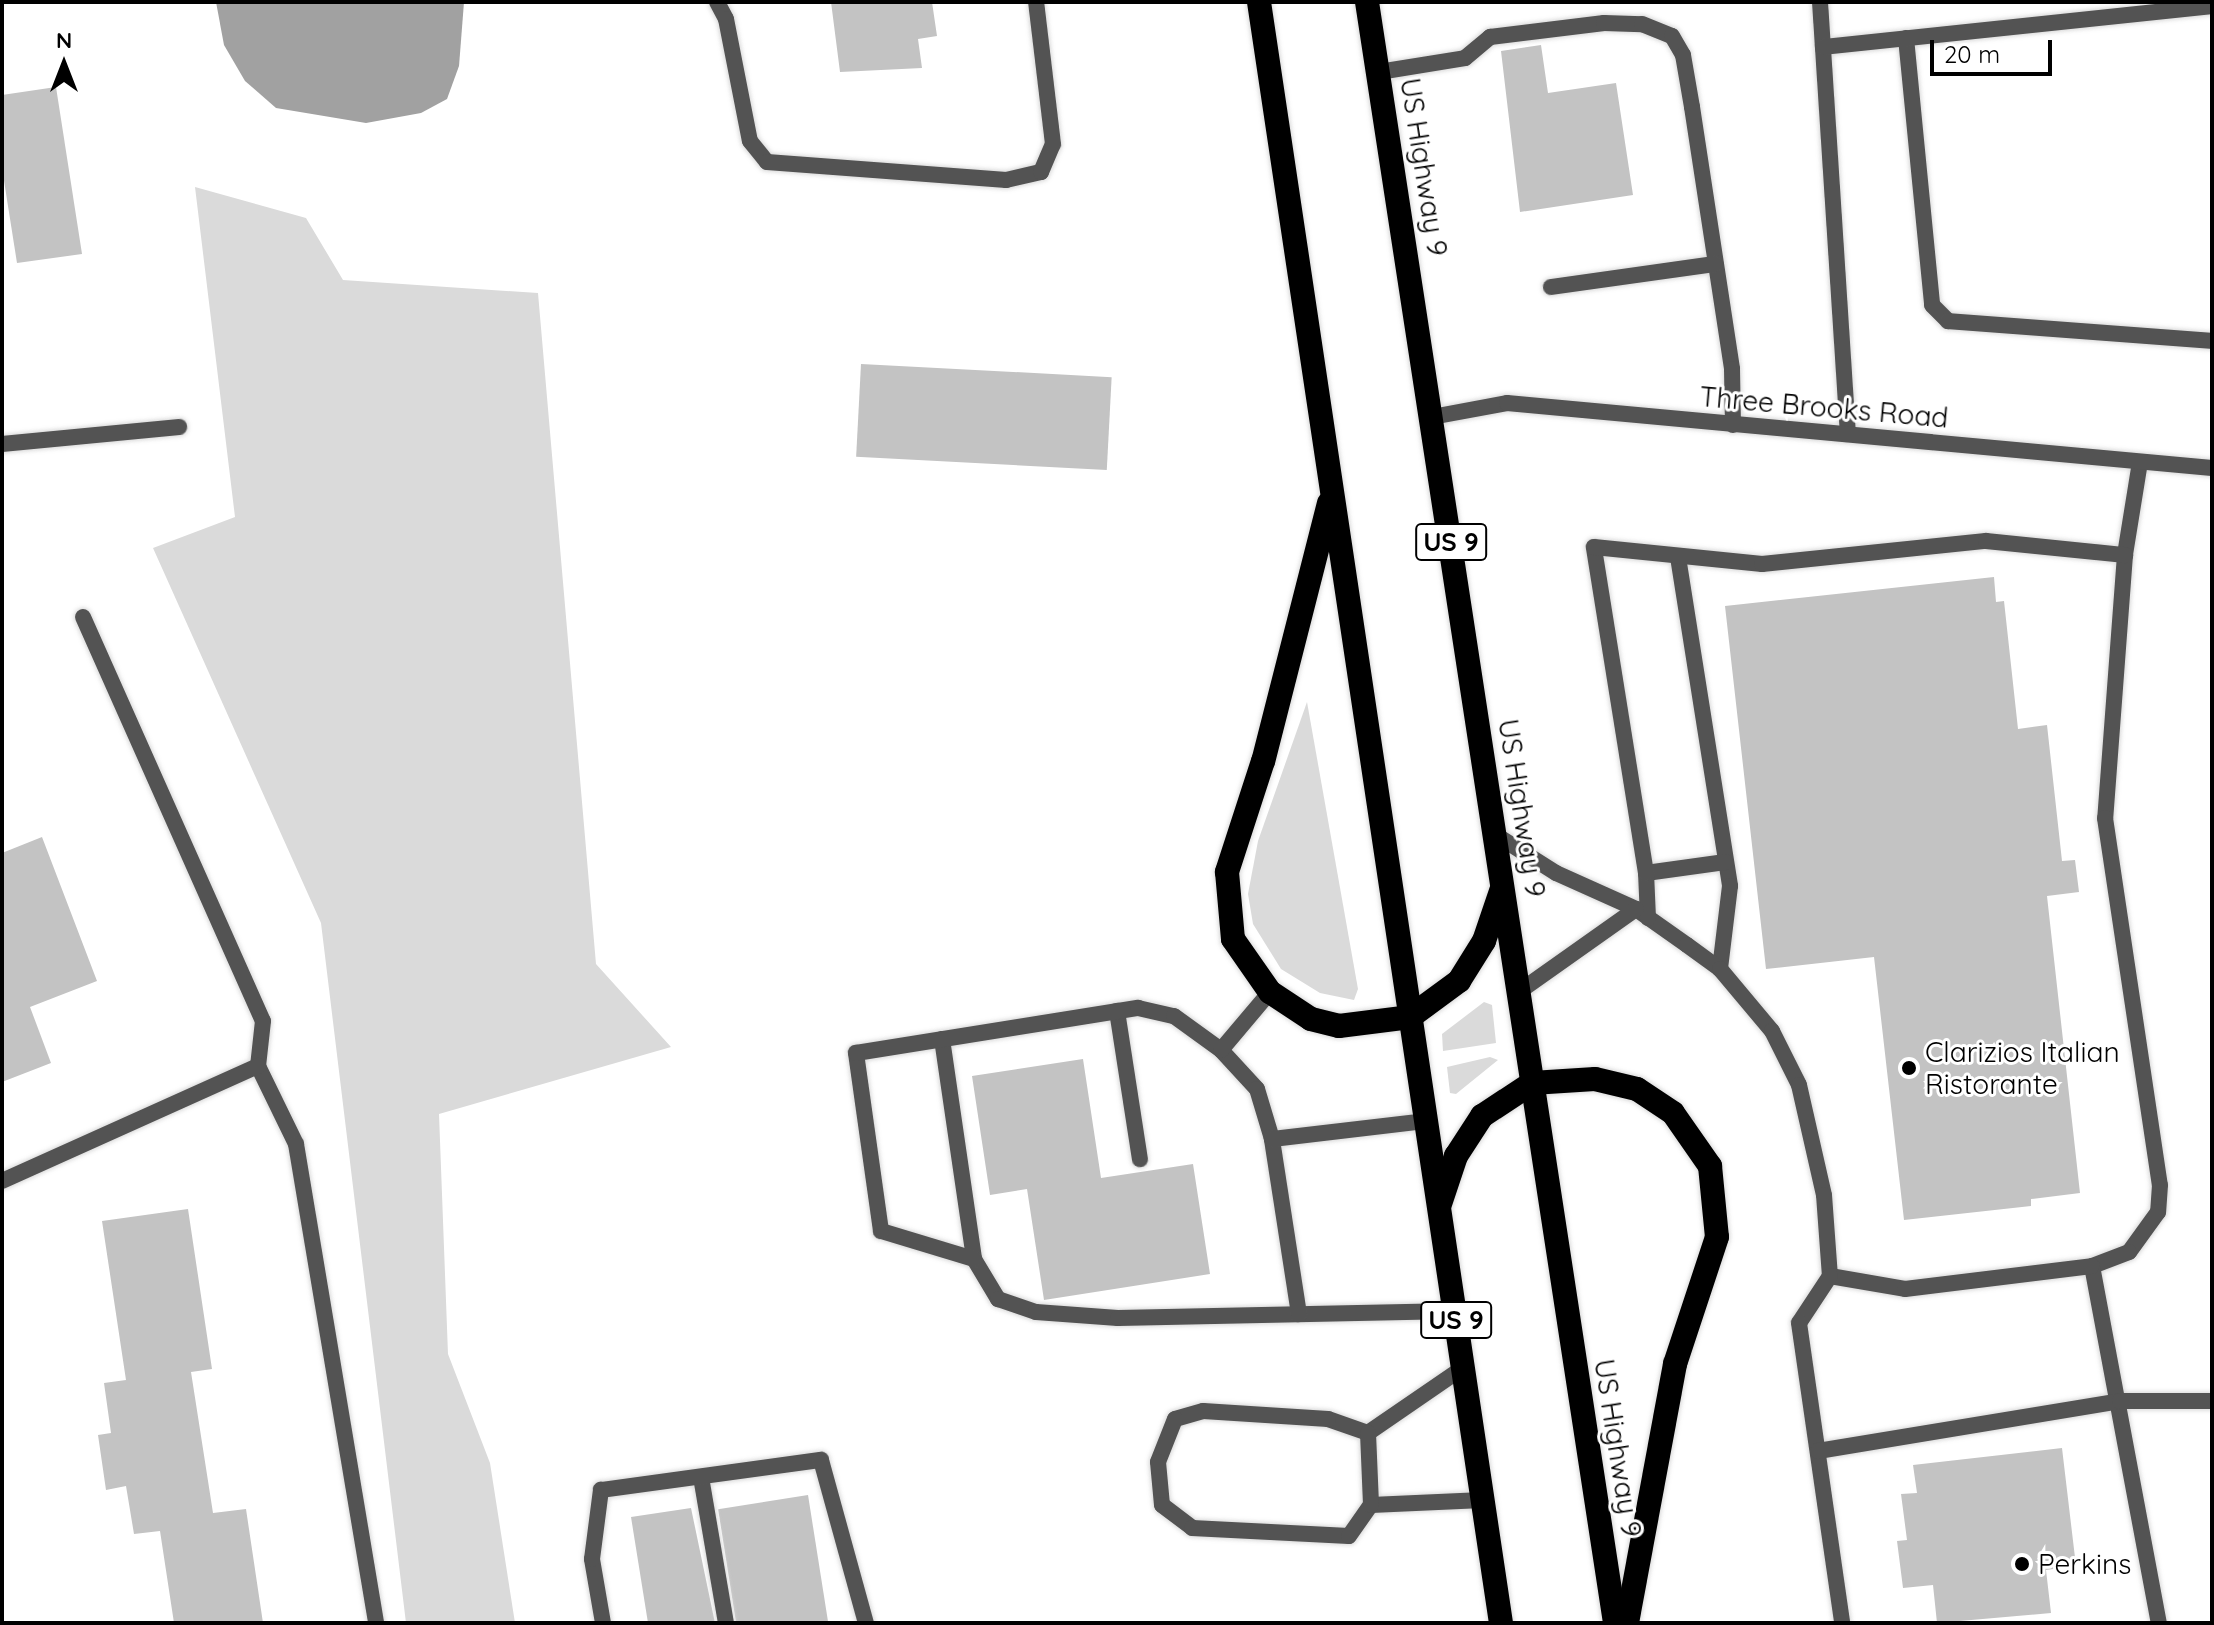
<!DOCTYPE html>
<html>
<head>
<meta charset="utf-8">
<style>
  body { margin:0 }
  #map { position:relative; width:2214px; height:1625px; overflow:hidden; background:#fff; font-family:Quicksand,sans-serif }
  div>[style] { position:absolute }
  .green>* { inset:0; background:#dadada }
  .water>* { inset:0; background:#a1a1a1 }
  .building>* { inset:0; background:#c3c3c3; transform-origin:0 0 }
  .roads { filter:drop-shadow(0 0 2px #dbdbdb) drop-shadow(0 0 2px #dbdbdb) }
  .lane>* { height:16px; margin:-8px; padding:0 8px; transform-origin:8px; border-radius:8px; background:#535353 }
  .street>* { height:16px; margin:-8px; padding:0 8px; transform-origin:8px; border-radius:8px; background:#535353 }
  .highway>* { height:24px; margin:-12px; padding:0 12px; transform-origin:12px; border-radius:12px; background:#000 }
  .dots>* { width:22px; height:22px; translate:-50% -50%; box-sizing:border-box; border:4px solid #fff; border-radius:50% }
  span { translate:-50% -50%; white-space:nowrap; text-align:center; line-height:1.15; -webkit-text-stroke:6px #fff; paint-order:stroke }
  .shield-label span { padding:2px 6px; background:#fff; border:2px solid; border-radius:6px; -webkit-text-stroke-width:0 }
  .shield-label { font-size:26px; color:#000; font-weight:700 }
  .street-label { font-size:28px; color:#000 }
  .poi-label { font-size:28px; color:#000 }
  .left { translate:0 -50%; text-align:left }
  .frame { position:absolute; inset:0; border:4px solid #000; pointer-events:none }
  .north { position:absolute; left:24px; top:24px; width:80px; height:80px; -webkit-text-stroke:6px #fff; paint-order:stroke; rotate:0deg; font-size:22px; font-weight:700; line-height:32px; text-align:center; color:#000 }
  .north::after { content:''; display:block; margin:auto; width:28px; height:36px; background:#000; clip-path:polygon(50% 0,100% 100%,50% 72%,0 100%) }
  .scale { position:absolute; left:1930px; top:40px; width:122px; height:36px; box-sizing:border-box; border:4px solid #000; border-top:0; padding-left:10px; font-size:24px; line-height:28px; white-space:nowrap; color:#000; -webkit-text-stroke:6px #fff; paint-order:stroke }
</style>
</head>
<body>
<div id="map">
  <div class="green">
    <i style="clip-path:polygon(195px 187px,306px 218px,343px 280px,538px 293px,596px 964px,671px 1047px,439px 1114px,448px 1354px,490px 1463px,515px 1623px,406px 1623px,321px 923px,153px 548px,235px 517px)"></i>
    <i style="clip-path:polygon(1307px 702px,1358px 989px,1354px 1000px,1320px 993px,1281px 969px,1253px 924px,1248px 894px,1258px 841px)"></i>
    <i style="clip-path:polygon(1484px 1002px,1492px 1005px,1496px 1043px,1443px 1051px,1442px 1034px)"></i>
    <i style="clip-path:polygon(1490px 1057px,1498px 1060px,1456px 1094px,1450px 1093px,1447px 1067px)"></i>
  </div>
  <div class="water">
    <i style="clip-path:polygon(216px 2px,464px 2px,459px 66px,447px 99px,421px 113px,366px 123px,276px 108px,245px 81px,224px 45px)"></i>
  </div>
  <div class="building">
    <i style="clip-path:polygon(831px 2px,932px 2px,937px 36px,918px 39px,922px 68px,840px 72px)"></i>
    <i style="clip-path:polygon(1541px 45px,1548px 93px,1616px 83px,1633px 195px,1520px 212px,1501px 51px)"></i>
    <i style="clip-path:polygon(56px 87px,82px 254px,17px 263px,2px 168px,2px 95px)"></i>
    <i style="left:861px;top:364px;width:251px;height:93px;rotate:3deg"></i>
    <i style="clip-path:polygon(1994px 577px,1996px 602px,2004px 601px,2018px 729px,2047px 725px,2062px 861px,2075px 860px,2079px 892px,2047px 896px,2080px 1193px,2031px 1199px,2031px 1206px,1904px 1220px,1874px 957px,1766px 969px,1725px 606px)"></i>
    <i style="clip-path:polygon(42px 837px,97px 981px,30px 1007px,51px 1063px,2px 1082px,2px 853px)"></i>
    <i style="clip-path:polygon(1083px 1059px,1101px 1178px,1193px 1164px,1210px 1274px,1044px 1300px,1027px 1189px,990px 1195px,972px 1076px)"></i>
    <i style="clip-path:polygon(188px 1209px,212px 1369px,191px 1372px,213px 1513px,246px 1509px,263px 1623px,174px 1623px,160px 1531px,134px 1534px,126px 1486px,106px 1490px,98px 1435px,111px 1433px,104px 1383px,126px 1380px,102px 1221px)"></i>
    <i style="clip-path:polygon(2062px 1448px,2076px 1566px,2046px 1570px,2051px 1613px,1937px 1623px,1933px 1585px,1903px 1588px,1897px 1541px,1907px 1540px,1901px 1494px,1917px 1493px,1913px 1465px)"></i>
    <i style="left:808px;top:1495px;width:130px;height:91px;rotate:81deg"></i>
    <i style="clip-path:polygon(691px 1508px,715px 1623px,648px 1623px,631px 1517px)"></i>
  </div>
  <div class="roads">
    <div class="lane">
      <i style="left:717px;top:2px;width:19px;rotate:62deg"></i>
      <i style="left:726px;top:19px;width:124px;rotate:78.9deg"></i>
      <i style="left:750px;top:141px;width:27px;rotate:51deg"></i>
      <i style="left:767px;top:162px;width:240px;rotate:4.3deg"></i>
      <i style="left:1006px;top:180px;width:36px;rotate:-13deg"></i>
      <i style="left:1041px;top:172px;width:30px;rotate:-67deg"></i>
      <i style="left:1053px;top:144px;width:143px;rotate:-96.8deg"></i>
      <i style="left:1820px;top:2px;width:433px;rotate:86.3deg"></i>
      <i style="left:1906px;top:38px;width:268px;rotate:84.4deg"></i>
      <i style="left:1932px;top:305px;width:23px;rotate:45deg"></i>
      <i style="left:1948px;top:321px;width:265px;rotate:4.3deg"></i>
      <i style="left:1823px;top:47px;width:391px;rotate:-6deg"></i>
      <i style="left:1379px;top:72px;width:87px;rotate:-9.2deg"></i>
      <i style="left:1465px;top:58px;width:33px;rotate:-40deg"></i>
      <i style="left:1490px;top:37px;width:115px;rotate:-7deg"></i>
      <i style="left:1604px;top:23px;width:38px;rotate:2deg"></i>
      <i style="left:1642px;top:24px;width:32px;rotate:22deg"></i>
      <i style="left:1672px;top:36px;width:22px;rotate:60deg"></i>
      <i style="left:1683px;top:55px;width:53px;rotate:80.2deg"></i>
      <i style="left:1692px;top:107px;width:265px;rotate:81.3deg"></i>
      <i style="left:1732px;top:369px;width:56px;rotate:89deg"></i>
      <i style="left:1551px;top:287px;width:166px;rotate:-8deg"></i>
      <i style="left:2140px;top:462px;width:94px;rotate:99.2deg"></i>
      <i style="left:2125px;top:555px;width:264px;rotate:94.3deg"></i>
      <i style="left:2105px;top:818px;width:371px;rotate:81.5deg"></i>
      <i style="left:2160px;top:1185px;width:27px;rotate:94deg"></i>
      <i style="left:2158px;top:1212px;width:49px;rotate:125.9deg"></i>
      <i style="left:2129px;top:1252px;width:40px;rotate:159deg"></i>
      <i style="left:2092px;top:1266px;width:363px;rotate:79.4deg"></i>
      <i style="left:1678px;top:557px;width:333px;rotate:81deg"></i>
      <i style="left:1730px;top:886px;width:84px;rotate:96.9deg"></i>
      <i style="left:83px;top:617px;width:442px;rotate:66deg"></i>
      <i style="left:263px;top:1021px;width:45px;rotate:96.3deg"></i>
      <i style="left:258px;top:1066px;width:87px;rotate:64deg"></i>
      <i style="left:296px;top:1144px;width:486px;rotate:80.5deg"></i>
      <i style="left:1496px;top:835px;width:71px;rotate:32.3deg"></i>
      <i style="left:1556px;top:873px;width:88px;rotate:24.2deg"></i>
      <i style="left:1636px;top:909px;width:62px;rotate:35.2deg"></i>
      <i style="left:1687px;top:945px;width:41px;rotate:36deg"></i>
      <i style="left:1720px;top:969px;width:81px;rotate:50deg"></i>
      <i style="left:1772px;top:1031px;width:60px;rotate:63.4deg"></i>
      <i style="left:1799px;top:1085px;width:113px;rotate:77.2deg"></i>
      <i style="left:1824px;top:1195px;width:81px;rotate:85.8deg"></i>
      <i style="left:1830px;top:1276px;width:76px;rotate:9.8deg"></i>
      <i style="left:1905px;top:1289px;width:188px;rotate:-7deg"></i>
      <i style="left:1646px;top:873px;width:80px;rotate:-7.9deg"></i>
      <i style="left:1648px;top:918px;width:45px;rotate:-92.5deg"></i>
      <i style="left:1646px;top:873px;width:330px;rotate:-99.1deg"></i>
      <i style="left:1594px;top:547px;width:169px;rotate:5.8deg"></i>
      <i style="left:1762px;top:564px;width:225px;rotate:-5.9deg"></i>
      <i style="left:1986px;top:541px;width:140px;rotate:5.8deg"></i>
      <i style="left:1520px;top:991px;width:142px;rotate:-35.3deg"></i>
      <i style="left:1117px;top:1011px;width:150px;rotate:81.2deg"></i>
      <i style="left:942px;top:1039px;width:222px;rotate:81.7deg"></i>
      <i style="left:974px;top:1259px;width:47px;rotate:59deg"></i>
      <i style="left:998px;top:1299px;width:40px;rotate:18.9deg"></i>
      <i style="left:1036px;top:1312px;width:82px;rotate:4.2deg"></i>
      <i style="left:1118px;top:1318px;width:336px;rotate:-1.2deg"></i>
      <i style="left:1221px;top:1050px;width:53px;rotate:47.3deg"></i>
      <i style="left:1257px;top:1089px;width:52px;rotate:73.3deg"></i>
      <i style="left:2px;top:1181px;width:281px;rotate:-24.2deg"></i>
      <i style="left:974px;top:1259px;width:97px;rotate:-163.2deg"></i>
      <i style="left:881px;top:1231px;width:180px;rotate:-98deg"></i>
      <i style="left:856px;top:1053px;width:286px;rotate:-9.1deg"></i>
      <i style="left:1138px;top:1008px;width:37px;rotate:13deg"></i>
      <i style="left:1174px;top:1016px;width:58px;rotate:35.9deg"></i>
      <i style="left:1221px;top:1050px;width:76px;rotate:-49.8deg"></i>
      <i style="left:1830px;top:1276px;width:56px;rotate:123.4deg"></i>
      <i style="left:1799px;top:1323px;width:303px;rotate:81.8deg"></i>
      <i style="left:1299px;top:1314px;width:177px;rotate:-98.8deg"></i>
      <i style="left:1272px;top:1139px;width:154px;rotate:-6.7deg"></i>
      <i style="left:1464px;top:1367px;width:116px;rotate:145.5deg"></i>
      <i style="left:1368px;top:1433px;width:42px;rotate:-160.7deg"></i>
      <i style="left:1328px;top:1419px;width:125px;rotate:-176.3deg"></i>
      <i style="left:1203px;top:1411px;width:29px;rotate:164deg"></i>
      <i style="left:1175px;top:1419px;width:46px;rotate:111.6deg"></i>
      <i style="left:1158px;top:1462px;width:43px;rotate:84.7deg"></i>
      <i style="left:1162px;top:1505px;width:38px;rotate:37deg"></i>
      <i style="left:1192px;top:1528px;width:157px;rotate:2.9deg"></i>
      <i style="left:1349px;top:1536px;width:38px;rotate:-55deg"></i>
      <i style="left:1371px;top:1505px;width:112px;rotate:-2.6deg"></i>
      <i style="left:1368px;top:1433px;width:72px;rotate:87.6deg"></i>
      <i style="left:1818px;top:1451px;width:306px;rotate:-9.4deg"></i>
      <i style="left:2120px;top:1401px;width:92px"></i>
      <i style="left:701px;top:1477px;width:148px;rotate:80.3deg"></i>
      <i style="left:603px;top:1623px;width:65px;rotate:-99.8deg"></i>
      <i style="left:592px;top:1559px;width:70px;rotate:-82.6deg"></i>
      <i style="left:601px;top:1490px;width:222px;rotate:-7.8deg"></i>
      <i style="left:821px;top:1460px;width:169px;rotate:74.6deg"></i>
    </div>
    <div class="street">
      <i style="left:1432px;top:417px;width:76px;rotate:-10.6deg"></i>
      <i style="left:1507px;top:403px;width:708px;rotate:5.27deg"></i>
      <i style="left:2px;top:444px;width:178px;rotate:-5.5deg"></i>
    </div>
    <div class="highway">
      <i style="left:1259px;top:2px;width:1639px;rotate:81.51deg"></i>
      <i style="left:1367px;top:2px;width:1640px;rotate:81.3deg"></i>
      <i style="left:1329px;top:503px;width:266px;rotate:104.3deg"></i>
      <i style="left:1263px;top:761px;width:117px;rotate:108deg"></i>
      <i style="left:1227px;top:872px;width:67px;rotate:84.9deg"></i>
      <i style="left:1233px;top:939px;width:65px;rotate:55.1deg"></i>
      <i style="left:1270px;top:992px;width:49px;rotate:33.4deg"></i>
      <i style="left:1311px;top:1019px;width:29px;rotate:14deg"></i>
      <i style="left:1339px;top:1026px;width:72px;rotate:-7.2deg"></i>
      <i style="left:1410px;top:1017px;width:61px;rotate:-36.3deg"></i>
      <i style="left:1459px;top:981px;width:47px;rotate:-58deg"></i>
      <i style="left:1484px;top:941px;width:53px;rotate:-71.2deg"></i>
      <i style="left:1440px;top:1204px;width:51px;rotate:-71.6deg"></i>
      <i style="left:1456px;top:1156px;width:48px;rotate:-57deg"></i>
      <i style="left:1482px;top:1116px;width:60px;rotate:-33.4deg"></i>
      <i style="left:1532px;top:1083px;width:63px;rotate:-3.6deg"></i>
      <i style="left:1595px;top:1079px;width:43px;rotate:13.4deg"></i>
      <i style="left:1637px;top:1089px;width:43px;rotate:33.7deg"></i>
      <i style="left:1673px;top:1113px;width:65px;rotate:55.1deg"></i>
      <i style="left:1710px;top:1166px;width:71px;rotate:84.4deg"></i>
      <i style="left:1717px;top:1237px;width:134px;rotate:108.3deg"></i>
      <i style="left:1675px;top:1364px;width:263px;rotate:100.5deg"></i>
    </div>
  </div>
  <div class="dots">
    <i style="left:1909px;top:1068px;background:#000"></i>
    <i style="left:2022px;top:1564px;background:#000"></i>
  </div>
  <div class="shield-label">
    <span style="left:1451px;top:542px">US 9</span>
    <span style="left:1456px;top:1320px">US 9</span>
  </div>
  <div class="street-label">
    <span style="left:1424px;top:167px;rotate:81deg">US Highway 9</span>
    <span style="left:1824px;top:407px;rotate:5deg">Three Brooks Road</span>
    <span style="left:1522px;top:808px;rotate:81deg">US Highway 9</span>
    <span style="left:1618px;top:1448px;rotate:81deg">US Highway 9</span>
  </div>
  <div class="poi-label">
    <span class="left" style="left:1925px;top:1068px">Clarizios Italian<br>Ristorante</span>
    <span class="left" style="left:2038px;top:1564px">Perkins</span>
  </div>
  <div class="frame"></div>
  <div class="north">N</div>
  <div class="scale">20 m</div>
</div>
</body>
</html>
